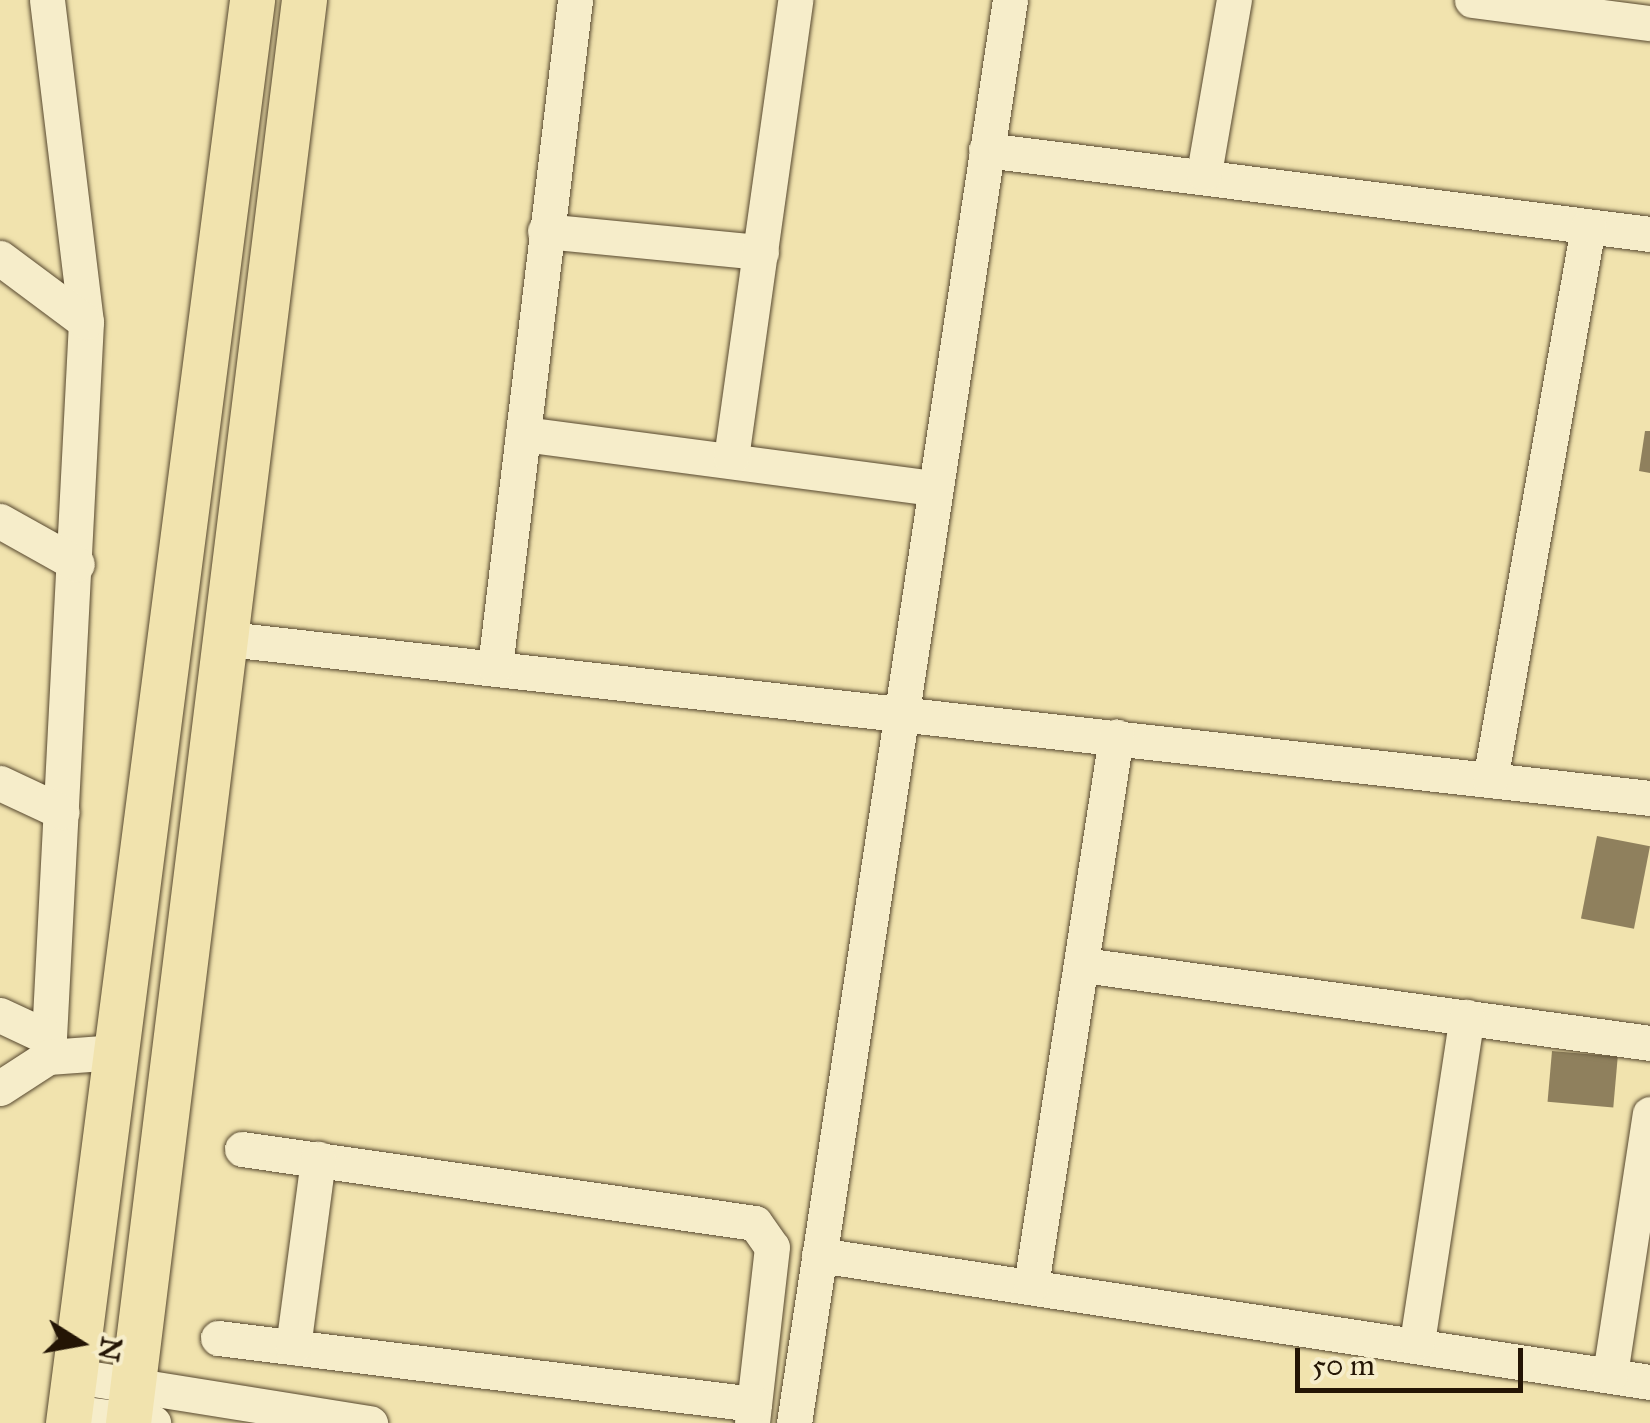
<!DOCTYPE html>
<html>
<head>
<meta charset="utf-8">
<style>
  body { margin:0 }
  #map { position:relative; width:1650px; height:1423px; overflow:hidden; background:#f1e3ae; font-family:"IM FELL Great Primer",serif }
  div>[style] { position:absolute }
  .building>* { inset:0; background:#8f805d; transform-origin:0 0 }
  .roads { filter:drop-shadow(0 0 2px #57482f) drop-shadow(0 0 2px #57482f) }
  .minor>* { height:35px; margin:-17.5px; padding:0 17.5px; transform-origin:17.5px; border-radius:17.5px; background:#f6edca }
  .major>* { height:45px; margin:-22.5px; padding:0 22.5px; transform-origin:22.5px; border-radius:22.5px; background:#f1e3ae }
  span { translate:-50% -50%; white-space:nowrap; text-align:center; line-height:1.15; -webkit-text-stroke:10px #f6edca; paint-order:stroke }
  .north { position:absolute; left:30px; top:1293px; width:100px; height:100px; -webkit-text-stroke:8px #f6edca; paint-order:stroke; rotate:101deg; font-size:28px; font-weight:700; line-height:40px; text-align:center; color:#241505 }
  .north::after { content:''; display:block; margin:auto; width:35px; height:45px; background:#241505; clip-path:polygon(50% 0,100% 100%,50% 72%,0 100%) }
  .scale { position:absolute; left:1295px; top:1348px; width:228px; height:45px; box-sizing:border-box; border:5px solid #241505; border-top:0; padding-left:12px; font-size:30px; line-height:35px; white-space:nowrap; color:#241505; -webkit-text-stroke:8px #f6edca; paint-order:stroke }
</style>
</head>
<body>
<div id="map">
  <div class="building">
    <i style="clip-path:polygon(1645px 431px,1650px 431px,1650px 473px,1639px 471px)"></i>
    <i style="left:1597px;top:836px;width:54px;height:84px;rotate:11deg"></i>
    <i style="left:1552px;top:1051px;width:66px;height:51px;rotate:5deg"></i>
  </div>
  <div class="roads">
    <div class="minor">
      <i style="left:47px;top:0;width:324px;rotate:83.1deg"></i>
      <i style="left:86px;top:322px;width:736px;rotate:92.96deg"></i>
      <i style="left:1472px;top:0;width:179px;rotate:7.4deg"></i>
      <i style="left:986px;top:150px;width:669px;rotate:7.21deg"></i>
      <i style="left:1204px;top:173px;width:176px;rotate:-80.2deg"></i>
      <i style="left:545px;top:231px;width:217px;rotate:5.6deg"></i>
      <i style="left:0;top:258px;width:107px;rotate:36.7deg"></i>
      <i style="left:523px;top:434px;width:416px;rotate:7.5deg"></i>
      <i style="left:731px;top:458px;width:462px;rotate:-82deg"></i>
      <i style="left:0;top:521px;width:88px;rotate:29.2deg"></i>
      <i style="left:228px;top:639px;width:1431px;rotate:6.38deg"></i>
      <i style="left:495px;top:667px;width:672px;rotate:-83.16deg"></i>
      <i style="left:1490px;top:780px;width:562px;rotate:-79.95deg"></i>
      <i style="left:0;top:783px;width:68px;rotate:25.1deg"></i>
      <i style="left:1083px;top:965px;width:572px;rotate:7.83deg"></i>
      <i style="left:0;top:1015px;width:54px;rotate:25.1deg"></i>
      <i style="left:0;top:1088px;width:57px;rotate:-32.9deg"></i>
      <i style="left:48px;top:1057px;width:69px;rotate:-4.1deg"></i>
      <i style="left:242px;top:1149px;width:518px;rotate:8.21deg"></i>
      <i style="left:755px;top:1223px;width:29px;rotate:55deg"></i>
      <i style="left:772px;top:1247px;width:177px;rotate:96.5deg"></i>
      <i style="left:819px;top:1255px;width:841px;rotate:8.69deg"></i>
      <i style="left:1031px;top:1285px;width:555px;rotate:-81.18deg"></i>
      <i style="left:218px;top:1338px;width:540px;rotate:7.02deg"></i>
      <i style="left:1417px;top:1342px;width:329px;rotate:-81.3deg"></i>
      <i style="left:293px;top:1347px;width:190px;rotate:-82.4deg"></i>
      <i style="left:1610px;top:1374px;width:263px;rotate:-81.3deg"></i>
      <i style="left:75px;top:1376px;width:299px;rotate:9.1deg"></i>
      <i style="left:70px;top:1412px;width:84px;rotate:7.5deg"></i>
      <i style="left:794px;top:1423px;width:1439px;rotate:-81.37deg"></i>
    </div>
    <div class="major">
      <i style="left:68px;top:1423px;width:1435px;rotate:-82.63deg"></i>
      <i style="left:128px;top:1423px;width:1434px;rotate:-82.95deg"></i>
    </div>
  </div>
  <div class="north">N</div>
  <div class="scale">50 m</div>
</div>
</body>
</html>
